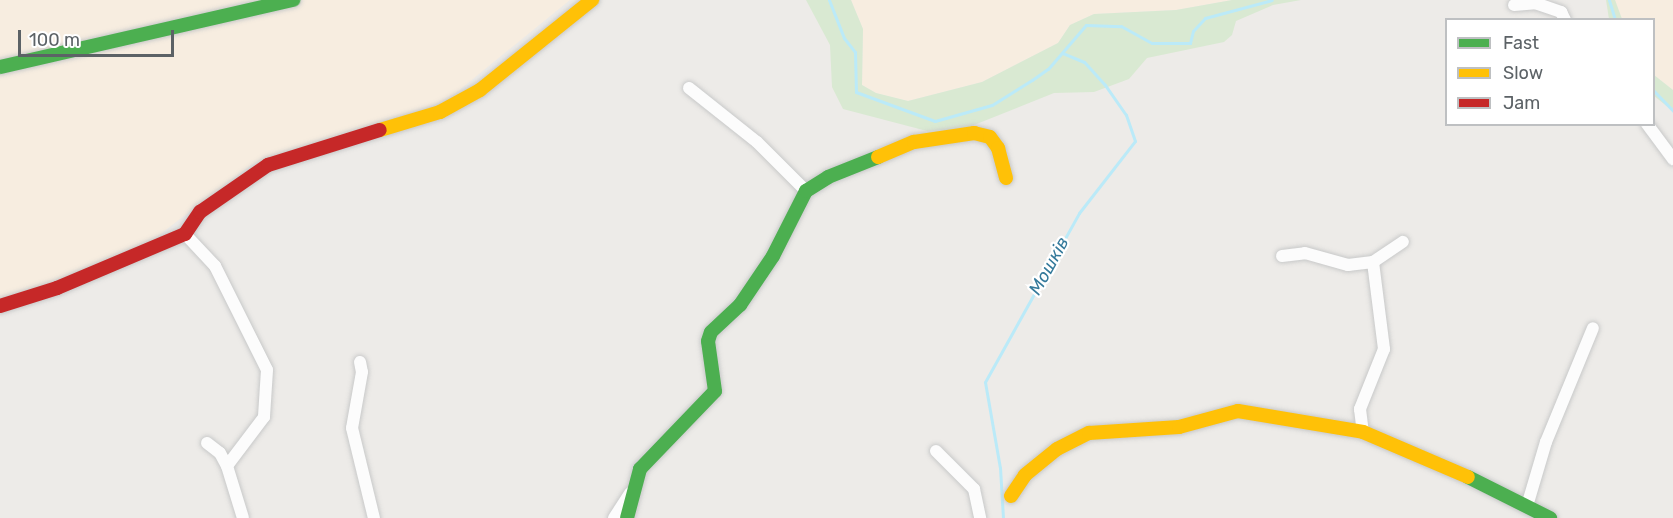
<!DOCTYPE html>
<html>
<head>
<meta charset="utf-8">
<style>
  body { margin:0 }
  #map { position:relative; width:1673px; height:518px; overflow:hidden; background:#edebe8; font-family:Rubik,sans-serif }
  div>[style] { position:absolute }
  .commercial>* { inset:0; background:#f7ede0 }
  .green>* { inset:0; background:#d9e9d2 }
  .stream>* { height:3px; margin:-1.5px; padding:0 1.5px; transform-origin:1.5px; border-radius:1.5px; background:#bbeaf8 }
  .roads { filter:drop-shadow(0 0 2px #c8c9c9) drop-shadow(0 0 2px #c8c9c9) }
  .street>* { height:12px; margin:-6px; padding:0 6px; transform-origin:6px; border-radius:6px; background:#fcfcfc }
  .fast>* { height:14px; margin:-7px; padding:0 7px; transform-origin:7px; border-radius:7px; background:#4caf50 }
  .slow>* { height:14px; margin:-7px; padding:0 7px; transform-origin:7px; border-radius:7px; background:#ffc107 }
  .jam>* { height:14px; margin:-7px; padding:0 7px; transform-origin:7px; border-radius:7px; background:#c62828 }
  span { translate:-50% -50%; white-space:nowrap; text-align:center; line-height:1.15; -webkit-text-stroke:4.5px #fff; paint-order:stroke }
  .water-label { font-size:18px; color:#357a9b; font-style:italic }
  .legend { position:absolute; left:1445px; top:18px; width:210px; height:108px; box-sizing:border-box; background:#fff; border:2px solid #bec0c2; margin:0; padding:8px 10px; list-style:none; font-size:18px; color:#5c6266 }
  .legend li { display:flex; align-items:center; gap:12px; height:30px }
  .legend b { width:30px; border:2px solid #bec0c2 }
  .scale { position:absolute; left:18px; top:30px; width:156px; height:27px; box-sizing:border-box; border:3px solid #5c6266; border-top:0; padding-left:8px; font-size:18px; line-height:21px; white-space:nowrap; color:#5c6266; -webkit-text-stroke:4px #fff; paint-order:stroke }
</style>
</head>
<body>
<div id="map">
  <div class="commercial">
    <i style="clip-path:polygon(0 0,570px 0,446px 101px,251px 165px,146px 245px,41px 290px,0 301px)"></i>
    <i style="clip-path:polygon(851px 0,1232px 0,1176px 10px,1094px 14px,1070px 25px,1058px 43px,982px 82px,908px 101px,876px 93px,862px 85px,863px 29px)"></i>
    <i style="clip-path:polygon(1615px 0,1673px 0,1673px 90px,1654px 75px,1654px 20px,1622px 19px)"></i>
  </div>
  <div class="green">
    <i style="clip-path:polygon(806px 0,851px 0,863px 29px,862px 85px,876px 93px,908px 101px,982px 82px,1058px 43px,1070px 25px,1094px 14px,1176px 10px,1232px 0,1301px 0,1273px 5px,1236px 21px,1232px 35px,1224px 42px,1147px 58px,1129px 79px,1094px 92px,1054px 93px,964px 129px,927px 131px,843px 109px,832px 87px,830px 45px)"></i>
    <i style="clip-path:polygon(1606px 0,1615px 0,1622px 19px,1609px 19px)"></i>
    <i style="clip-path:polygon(1654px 75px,1673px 90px,1673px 111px,1654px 96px)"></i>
  </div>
  <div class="stream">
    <i style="left:829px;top:0;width:41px;rotate:68.5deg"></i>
    <i style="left:844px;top:38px;width:18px;rotate:52deg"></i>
    <i style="left:855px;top:52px;width:40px;rotate:88.6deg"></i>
    <i style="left:856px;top:92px;width:84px;rotate:20.2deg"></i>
    <i style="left:935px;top:121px;width:59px;rotate:-15.7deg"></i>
    <i style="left:992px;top:105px;width:47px;rotate:-32deg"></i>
    <i style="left:1032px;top:80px;width:19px;rotate:-35deg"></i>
    <i style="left:1048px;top:69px;width:58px;rotate:-49.2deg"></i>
    <i style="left:1086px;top:25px;width:35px;rotate:2deg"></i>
    <i style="left:1121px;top:26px;width:35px;rotate:29deg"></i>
    <i style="left:1152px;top:43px;width:38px"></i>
    <i style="left:1190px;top:43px;width:12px;rotate:-76deg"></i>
    <i style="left:1193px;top:31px;width:18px;rotate:-47deg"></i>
    <i style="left:1205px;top:18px;width:69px;rotate:-15deg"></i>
    <i style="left:1609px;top:0;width:21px;rotate:73deg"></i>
    <i style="left:1654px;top:91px;width:28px;rotate:46deg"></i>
    <i style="left:1003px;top:518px;width:50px;rotate:-93.4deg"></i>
    <i style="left:1000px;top:468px;width:87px;rotate:-99.9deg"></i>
    <i style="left:985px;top:382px;width:193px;rotate:-60.9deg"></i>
    <i style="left:1079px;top:213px;width:91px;rotate:-52.1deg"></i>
    <i style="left:1135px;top:141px;width:28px;rotate:-109deg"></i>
    <i style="left:1126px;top:115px;width:37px;rotate:-125deg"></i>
    <i style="left:1105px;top:85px;width:31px;rotate:-132deg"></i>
    <i style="left:1084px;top:62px;width:23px;rotate:-157deg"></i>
  </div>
  <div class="roads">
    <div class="street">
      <i style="left:1514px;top:5px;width:21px;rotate:-5deg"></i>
      <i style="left:1535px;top:3px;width:28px;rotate:19deg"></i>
      <i style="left:1561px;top:12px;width:9px;rotate:63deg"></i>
      <i style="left:689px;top:88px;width:87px;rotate:38.5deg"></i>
      <i style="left:757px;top:142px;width:69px;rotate:45deg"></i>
      <i style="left:1647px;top:124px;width:44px;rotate:53.4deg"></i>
      <i style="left:185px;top:234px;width:44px;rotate:46.8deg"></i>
      <i style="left:215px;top:266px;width:116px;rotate:63.4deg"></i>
      <i style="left:267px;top:370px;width:47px;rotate:93.7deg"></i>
      <i style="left:264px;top:417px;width:61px;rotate:127.1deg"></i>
      <i style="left:1282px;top:256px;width:23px;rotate:-7deg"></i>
      <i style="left:1305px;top:253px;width:45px;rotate:15.6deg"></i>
      <i style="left:1348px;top:265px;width:25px;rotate:-7deg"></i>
      <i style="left:1373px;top:262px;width:88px;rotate:82.8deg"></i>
      <i style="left:1384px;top:349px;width:65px;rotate:111.8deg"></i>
      <i style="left:1360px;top:409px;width:23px;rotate:83deg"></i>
      <i style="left:1373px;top:262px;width:36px;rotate:-34deg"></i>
      <i style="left:360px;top:362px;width:10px;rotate:79deg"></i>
      <i style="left:362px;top:372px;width:57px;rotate:100.1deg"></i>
      <i style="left:352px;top:428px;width:93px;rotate:76.3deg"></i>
      <i style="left:207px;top:443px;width:16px;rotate:38deg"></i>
      <i style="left:220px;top:453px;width:15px;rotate:62deg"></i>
      <i style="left:227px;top:466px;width:54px;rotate:72.9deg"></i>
      <i style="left:936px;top:451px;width:54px;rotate:45deg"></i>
      <i style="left:974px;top:489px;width:30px;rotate:78deg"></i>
      <i style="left:1527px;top:506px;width:67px;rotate:-73.5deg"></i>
      <i style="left:1546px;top:442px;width:123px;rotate:-67.6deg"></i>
      <i style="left:614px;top:518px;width:30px;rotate:-57deg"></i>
    </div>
    <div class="fast">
      <i style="left:0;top:67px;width:301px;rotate:-12.9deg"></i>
      <i style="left:1468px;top:477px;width:92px;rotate:26.6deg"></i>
      <i style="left:627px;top:518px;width:51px;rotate:-75.1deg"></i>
      <i style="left:640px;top:469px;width:108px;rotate:-46.1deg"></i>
      <i style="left:715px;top:391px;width:50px;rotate:-98deg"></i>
      <i style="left:708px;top:341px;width:9px;rotate:-72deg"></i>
      <i style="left:711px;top:332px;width:40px;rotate:-43deg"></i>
      <i style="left:740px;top:305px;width:59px;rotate:-56deg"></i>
      <i style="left:773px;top:256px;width:73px;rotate:-63.1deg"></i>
      <i style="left:806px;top:191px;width:26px;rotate:-32deg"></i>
      <i style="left:828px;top:177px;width:54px;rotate:-21.8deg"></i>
    </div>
    <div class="slow">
      <i style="left:380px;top:130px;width:63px;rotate:-16.7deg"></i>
      <i style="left:440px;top:112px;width:46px;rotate:-28.8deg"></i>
      <i style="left:480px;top:90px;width:144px;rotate:-38.8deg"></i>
      <i style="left:878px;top:157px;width:39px;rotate:-23deg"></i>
      <i style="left:914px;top:142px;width:61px;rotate:-8.5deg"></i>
      <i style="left:974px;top:133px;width:16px;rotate:14deg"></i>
      <i style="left:990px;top:137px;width:14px;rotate:54deg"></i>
      <i style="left:998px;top:148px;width:31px;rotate:75deg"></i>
      <i style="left:1011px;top:496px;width:25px;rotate:-56deg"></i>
      <i style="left:1025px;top:475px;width:41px;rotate:-39.1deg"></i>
      <i style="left:1057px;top:449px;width:36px;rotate:-27deg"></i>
      <i style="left:1089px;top:433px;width:90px;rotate:-3.8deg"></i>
      <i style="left:1179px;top:427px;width:61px;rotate:-15.2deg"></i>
      <i style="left:1238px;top:411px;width:127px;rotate:9.5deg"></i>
      <i style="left:1363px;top:432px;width:114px;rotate:23.2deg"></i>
    </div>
    <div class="jam">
      <i style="left:0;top:306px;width:60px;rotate:-17.5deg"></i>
      <i style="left:57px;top:288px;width:139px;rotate:-22.9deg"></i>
      <i style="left:185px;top:234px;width:27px;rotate:-56deg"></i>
      <i style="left:200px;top:212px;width:83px;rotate:-34.7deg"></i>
      <i style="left:268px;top:165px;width:117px;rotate:-17.4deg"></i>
    </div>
  </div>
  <div class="water-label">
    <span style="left:1049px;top:266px;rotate:-61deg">Мошків</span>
  </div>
  <ul class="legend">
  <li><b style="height:8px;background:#4caf50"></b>Fast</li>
  <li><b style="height:8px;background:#ffc107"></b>Slow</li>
  <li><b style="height:8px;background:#c62828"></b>Jam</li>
  </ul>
  <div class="scale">100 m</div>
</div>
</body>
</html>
